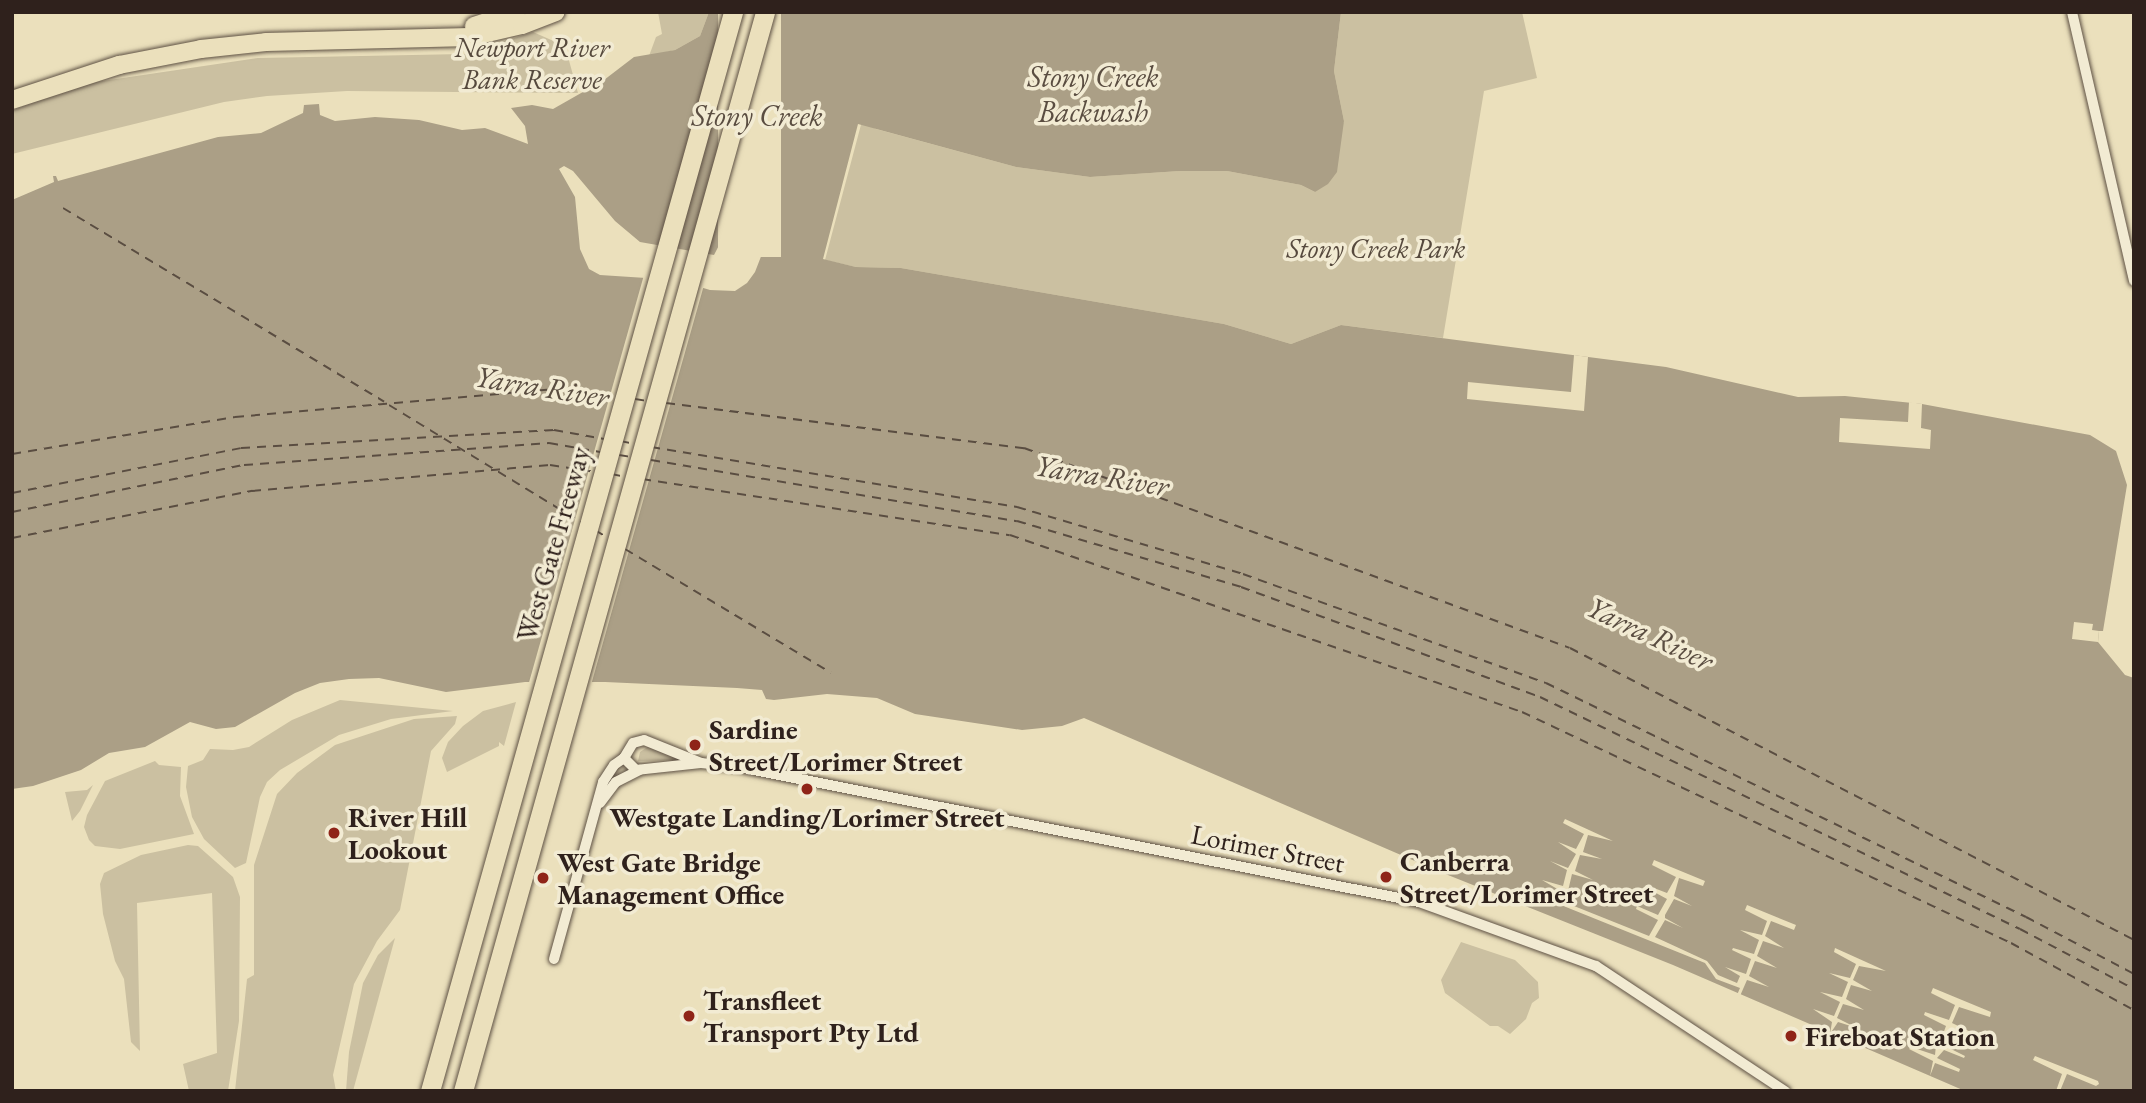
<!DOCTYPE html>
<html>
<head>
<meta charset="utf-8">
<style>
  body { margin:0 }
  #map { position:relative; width:2146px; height:1103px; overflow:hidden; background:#ebe0bc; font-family:"EB Garamond",serif }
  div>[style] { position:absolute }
  .green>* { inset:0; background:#cbc0a1 }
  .water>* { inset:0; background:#ab9f86 }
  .pier>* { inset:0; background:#ebe0bc; transform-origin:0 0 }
  .ferry>* { height:2px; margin-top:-1px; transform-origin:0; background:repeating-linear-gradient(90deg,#5a4d41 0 9px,transparent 0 16px) }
  .roads { filter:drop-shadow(0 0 2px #5e5144) drop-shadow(0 0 2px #5e5144) }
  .street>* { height:10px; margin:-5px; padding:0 5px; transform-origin:5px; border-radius:5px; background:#f2ebd3 }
  .primary>* { height:18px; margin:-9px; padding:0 9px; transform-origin:9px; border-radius:9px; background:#ebe0bc }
  .highway>* { height:19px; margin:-9.5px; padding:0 9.5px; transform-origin:9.5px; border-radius:9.5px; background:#ebe0bc }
  .dots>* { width:19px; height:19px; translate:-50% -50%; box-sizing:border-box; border:4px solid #f2ebd3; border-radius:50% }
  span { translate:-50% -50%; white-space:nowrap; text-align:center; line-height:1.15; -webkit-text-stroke:7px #f2ebd3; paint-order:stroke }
  .park-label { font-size:28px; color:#56493d; font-style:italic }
  .street-label { font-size:28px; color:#2f211c }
  .poi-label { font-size:28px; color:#2f211c; font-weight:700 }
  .left { translate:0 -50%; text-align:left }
  .water-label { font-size:30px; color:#5a4d41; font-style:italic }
  .frame { position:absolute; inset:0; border:14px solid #2f211c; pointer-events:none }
</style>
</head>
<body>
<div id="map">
  <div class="green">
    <i style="clip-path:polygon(658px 12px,709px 12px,700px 36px,675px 50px,649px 56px,656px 37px,662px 34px)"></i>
    <i style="clip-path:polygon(1341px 12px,1522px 12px,1537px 78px,1484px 91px,1443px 338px,1341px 325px,1291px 344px,1224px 324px,901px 268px,856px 267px,825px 260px,862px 121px,876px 129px,1016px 167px,1090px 177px,1180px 171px,1227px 171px,1301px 185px,1315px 192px,1344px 121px,1334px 71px)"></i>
    <i style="clip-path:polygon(533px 32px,565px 46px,578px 93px,347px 91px,267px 96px,224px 102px,12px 154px,12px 111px,69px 86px,258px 58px,464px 54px)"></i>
    <i style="clip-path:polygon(340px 700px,453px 711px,391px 719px,339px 735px,280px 770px,267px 782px,260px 797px,246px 863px,235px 868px,204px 839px,192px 817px,186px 787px,188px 766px,203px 760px,210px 749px,233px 750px,249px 747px,292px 720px)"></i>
    <i style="clip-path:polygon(516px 702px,504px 746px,499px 742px,499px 746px,447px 772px,442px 758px,448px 742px,463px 726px,483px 711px)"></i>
    <i style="clip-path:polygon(457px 716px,455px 724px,431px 751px,400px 910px,377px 941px,354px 984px,333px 1075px,336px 1091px,235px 1091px,247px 979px,254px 975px,254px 865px,277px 794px,297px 773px,335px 745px,414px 719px)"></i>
    <i style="clip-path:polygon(649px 746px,684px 760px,638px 761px,640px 752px)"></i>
    <i style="clip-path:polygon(155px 761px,159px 765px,181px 767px,180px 796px,194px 834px,120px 849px,95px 846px,89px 840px,84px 827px,87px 815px,105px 781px)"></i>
    <i style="clip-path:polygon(93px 785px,80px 811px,72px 821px,65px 792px,87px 790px)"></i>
    <i style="clip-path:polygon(188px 845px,198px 846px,233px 877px,240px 897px,239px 1021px,228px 1091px,189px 1091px,183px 1064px,217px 1053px,212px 893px,137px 903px,140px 1051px,131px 1042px,124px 979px,115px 961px,103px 914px,100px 884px,104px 873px,141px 855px)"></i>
    <i style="clip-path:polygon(395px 938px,353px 1091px,346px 1091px,349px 1052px,363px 983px,378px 955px)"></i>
    <i style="clip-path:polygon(1461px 942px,1515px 960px,1538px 982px,1539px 998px,1532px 1003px,1526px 1019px,1510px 1034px,1498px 1026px,1490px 1026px,1445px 993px,1441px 980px)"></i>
  </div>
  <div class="water">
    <i style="clip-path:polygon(evenodd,709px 12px,1341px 12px,1334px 71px,1344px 121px,1337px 172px,1328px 184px,1315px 192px,1301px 185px,1227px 171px,1180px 171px,1090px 177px,1016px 167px,858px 124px,823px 259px,856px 267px,901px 268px,1224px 324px,1291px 344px,1341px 325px,1666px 367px,1798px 397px,1845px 396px,1922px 404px,2090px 435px,2116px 451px,2127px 485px,2103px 631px,2099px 631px,2098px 642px,2125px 675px,2134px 678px,2134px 1091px,1965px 1091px,1673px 965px,1438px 871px,1084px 718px,1062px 726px,1022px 730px,915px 714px,877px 698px,827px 694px,774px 700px,766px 699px,762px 690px,737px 688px,605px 682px,525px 682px,446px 692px,379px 678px,349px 679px,320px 683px,295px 693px,235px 727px,216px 729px,190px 722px,145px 747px,109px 753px,81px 770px,33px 786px,12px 789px,12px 200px,54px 182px,53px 176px,56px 176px,58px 181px,218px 137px,261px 133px,303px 113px,304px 105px,319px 104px,320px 115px,335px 121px,375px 117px,419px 120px,462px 130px,485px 128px,528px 144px,525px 126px,511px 108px,532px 105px,553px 109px,604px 80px,634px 57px,675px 50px,700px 36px,709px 12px,564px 166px,573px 171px,615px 221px,640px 242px,714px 255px,732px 220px,745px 214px,753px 216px,763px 227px,767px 241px,755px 272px,747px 283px,735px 291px,710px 290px,677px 280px,600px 275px,589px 269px,580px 249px,575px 197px,559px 169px,564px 166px)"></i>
  </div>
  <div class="pier">
    <i style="left:718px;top:12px;width:63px;height:245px"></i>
    <i style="clip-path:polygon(644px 275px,677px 277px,704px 285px,591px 685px,528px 686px)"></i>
    <i style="clip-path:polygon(1574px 355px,1588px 357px,1584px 411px,1467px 399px,1468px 382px,1571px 392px)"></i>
    <i style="clip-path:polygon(1909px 402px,1922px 404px,1921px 428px,1931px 430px,1930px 449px,1839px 442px,1840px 418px,1908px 422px)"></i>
    <i style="clip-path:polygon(2074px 622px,2093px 624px,2092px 630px,2099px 631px,2098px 642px,2072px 639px)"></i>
    <i style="clip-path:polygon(1565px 819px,1613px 841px,1588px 835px,1583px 852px,1602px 859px,1580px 855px,1575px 871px,1593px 880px,1572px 874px,1568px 891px,1586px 898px,1567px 892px,1562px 898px,1564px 902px,1649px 936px,1658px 920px,1636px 909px,1637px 906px,1658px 915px,1667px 899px,1645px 887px,1646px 885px,1667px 893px,1676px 877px,1652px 865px,1654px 860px,1705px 881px,1703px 886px,1679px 878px,1674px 896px,1692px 906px,1674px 899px,1665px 915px,1665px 918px,1683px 928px,1665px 920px,1655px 937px,1707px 961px,1718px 975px,1737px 983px,1740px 976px,1725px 967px,1746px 974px,1751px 959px,1732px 950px,1733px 948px,1754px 954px,1759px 940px,1740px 930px,1762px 935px,1767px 921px,1745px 910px,1747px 905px,1796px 925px,1794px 930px,1771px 921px,1765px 936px,1784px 948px,1763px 941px,1757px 956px,1777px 968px,1755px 961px,1749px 976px,1769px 987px,1747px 980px,1740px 996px,1737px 995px,1740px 988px,1716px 979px,1705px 963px,1556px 903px,1559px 890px,1542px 880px,1563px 886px,1567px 870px,1550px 861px,1568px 868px,1576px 854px,1558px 842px,1576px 849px,1584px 834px,1563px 823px)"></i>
    <i style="clip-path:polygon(1835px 948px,1886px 971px,1859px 966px,1853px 980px,1872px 991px,1851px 985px,1846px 999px,1864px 1010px,1843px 1004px,1837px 1018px,1857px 1028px,1838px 1022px,1830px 1034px,1832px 1022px,1813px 1009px,1834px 1016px,1840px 1002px,1820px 992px,1842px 997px,1848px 982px,1829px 973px,1850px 978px,1856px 964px,1834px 952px)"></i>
    <i style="clip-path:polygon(1933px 988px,1991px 1012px,1990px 1017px,1959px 1007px,1952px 1023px,1977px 1035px,1976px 1037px,1949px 1029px,1943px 1045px,1965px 1056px,1964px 1058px,1944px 1050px,1937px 1058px,1960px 1069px,1959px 1072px,1935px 1063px,1930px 1076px,1933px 1061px,1909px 1049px,1911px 1047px,1935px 1055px,1936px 1045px,1915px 1036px,1916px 1034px,1940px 1042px,1946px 1026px,1924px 1015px,1925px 1012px,1949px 1020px,1955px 1005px,1931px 993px)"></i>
    <i style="clip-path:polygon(2035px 1056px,2098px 1081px,2099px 1084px,2096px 1086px,2067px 1074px,2060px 1091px,2056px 1091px,2062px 1074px,2033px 1060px)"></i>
  </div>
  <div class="ferry">
    <i style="left:63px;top:208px;width:375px;rotate:31.1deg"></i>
    <i style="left:635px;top:399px;width:12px;rotate:9deg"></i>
    <i style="left:666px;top:403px;width:361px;rotate:7.2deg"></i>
    <i style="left:1024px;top:448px;width:581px;rotate:20.12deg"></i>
    <i style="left:1570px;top:648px;width:635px;rotate:27.37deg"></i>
    <i style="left:389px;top:405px;width:225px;rotate:31.4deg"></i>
    <i style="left:620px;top:441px;width:15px;rotate:11deg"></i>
    <i style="left:651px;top:447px;width:371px;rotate:9.3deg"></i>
    <i style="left:1017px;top:507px;width:236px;rotate:16.5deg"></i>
    <i style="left:1243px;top:574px;width:322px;rotate:19.8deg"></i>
    <i style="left:1546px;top:683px;width:534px;rotate:25.99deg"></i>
    <i style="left:2026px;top:917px;width:122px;rotate:27.8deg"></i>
    <i style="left:12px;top:454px;width:226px;rotate:-9.4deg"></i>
    <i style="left:235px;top:417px;width:319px;rotate:-5deg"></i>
    <i style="left:553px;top:389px;width:63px;rotate:7.4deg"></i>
    <i style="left:619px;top:455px;width:12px;rotate:9deg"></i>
    <i style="left:651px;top:460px;width:371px;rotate:9.5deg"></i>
    <i style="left:1017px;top:521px;width:234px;rotate:16.4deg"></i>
    <i style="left:1241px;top:587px;width:319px;rotate:20.2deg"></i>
    <i style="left:1540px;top:697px;width:533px;rotate:25.8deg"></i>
    <i style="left:2020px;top:929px;width:129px;rotate:27.8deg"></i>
    <i style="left:611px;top:474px;width:15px;rotate:11deg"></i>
    <i style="left:642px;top:479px;width:372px;rotate:8.7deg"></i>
    <i style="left:1010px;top:535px;width:542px;rotate:19.07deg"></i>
    <i style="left:1522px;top:712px;width:541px;rotate:25.29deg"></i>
    <i style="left:2011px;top:943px;width:140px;rotate:28.6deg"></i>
    <i style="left:12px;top:493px;width:233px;rotate:-11.1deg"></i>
    <i style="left:241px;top:448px;width:314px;rotate:-3.3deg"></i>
    <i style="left:554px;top:430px;width:51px;rotate:10.2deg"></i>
    <i style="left:12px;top:512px;width:237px;rotate:-11.5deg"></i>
    <i style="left:244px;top:465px;width:306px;rotate:-4.1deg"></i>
    <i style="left:549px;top:443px;width:52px;rotate:10deg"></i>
    <i style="left:595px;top:530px;width:15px;rotate:32deg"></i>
    <i style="left:12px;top:538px;width:245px;rotate:-11.1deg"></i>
    <i style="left:252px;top:491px;width:299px;rotate:-5deg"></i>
    <i style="left:550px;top:465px;width:46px;rotate:8.8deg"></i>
    <i style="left:625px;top:549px;width:240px;rotate:31deg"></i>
  </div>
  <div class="roads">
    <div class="street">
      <i style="left:2072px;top:12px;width:276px;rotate:77deg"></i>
      <i style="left:701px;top:763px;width:61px;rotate:-158deg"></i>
      <i style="left:644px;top:740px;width:11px;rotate:165deg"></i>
      <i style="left:633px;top:743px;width:17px;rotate:121deg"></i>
      <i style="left:624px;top:758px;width:17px;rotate:45deg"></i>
      <i style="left:636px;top:770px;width:65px;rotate:-6.1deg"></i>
      <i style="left:701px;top:763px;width:38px;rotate:6deg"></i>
      <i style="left:739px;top:767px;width:693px;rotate:11.23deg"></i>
      <i style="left:1419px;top:902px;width:188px;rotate:19.9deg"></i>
      <i style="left:1596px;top:966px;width:227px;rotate:33.5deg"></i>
      <i style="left:600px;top:803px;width:26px;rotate:-53deg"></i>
      <i style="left:616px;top:782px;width:27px;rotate:-27deg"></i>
      <i style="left:554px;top:959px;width:184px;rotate:-74.5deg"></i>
      <i style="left:603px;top:782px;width:20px;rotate:-57deg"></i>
      <i style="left:614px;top:765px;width:12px;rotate:-35deg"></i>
    </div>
    <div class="primary">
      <i style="left:474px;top:26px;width:45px;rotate:-18deg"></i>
      <i style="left:12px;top:100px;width:113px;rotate:-18.1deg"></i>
      <i style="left:119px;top:65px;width:84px;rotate:-11deg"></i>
      <i style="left:201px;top:49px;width:65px;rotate:-6.1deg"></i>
      <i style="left:266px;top:42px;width:204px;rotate:-1.4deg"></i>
      <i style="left:470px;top:37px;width:53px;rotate:-13deg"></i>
      <i style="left:522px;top:25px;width:36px;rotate:-21deg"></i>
    </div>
    <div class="highway">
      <i style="left:430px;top:1091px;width:1121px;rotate:-74.31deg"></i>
      <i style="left:463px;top:1091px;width:1120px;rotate:-74.36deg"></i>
    </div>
  </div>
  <div class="dots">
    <i style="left:695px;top:745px;background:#8f2418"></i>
    <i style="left:807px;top:789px;background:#8f2418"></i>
    <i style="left:334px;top:833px;background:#8f2418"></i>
    <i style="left:1386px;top:877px;background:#8f2418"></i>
    <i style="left:543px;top:878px;background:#8f2418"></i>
    <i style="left:689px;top:1016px;background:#8f2418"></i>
    <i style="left:1791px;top:1036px;background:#8f2418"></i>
  </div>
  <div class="park-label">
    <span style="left:532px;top:63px">Newport River<br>Bank Reserve</span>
    <span style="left:1376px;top:248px">Stony Creek Park</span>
  </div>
  <div class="street-label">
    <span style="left:553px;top:544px;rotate:-74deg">West Gate Freeway</span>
    <span style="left:1268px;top:848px;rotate:11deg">Lorimer Street</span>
  </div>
  <div class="poi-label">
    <span class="left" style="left:709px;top:745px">Sardine<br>Street/Lorimer Street</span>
    <span class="left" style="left:348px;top:833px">River Hill<br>Lookout</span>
    <span style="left:807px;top:817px">Westgate Landing/Lorimer Street</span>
    <span class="left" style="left:1400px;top:877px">Canberra<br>Street/Lorimer Street</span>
    <span class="left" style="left:557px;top:878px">West Gate Bridge<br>Management Office</span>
    <span class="left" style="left:703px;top:1016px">Transfleet<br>Transport Pty Ltd</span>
    <span class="left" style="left:1805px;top:1036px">Fireboat Station</span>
  </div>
  <div class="water-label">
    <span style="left:1093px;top:94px">Stony Creek<br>Backwash</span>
    <span style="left:757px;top:116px">Stony Creek</span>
    <span style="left:542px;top:387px;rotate:9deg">Yarra River</span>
    <span style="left:1102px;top:476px;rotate:9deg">Yarra River</span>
    <span style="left:1650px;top:634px;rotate:25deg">Yarra River</span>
  </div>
  <div class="frame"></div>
</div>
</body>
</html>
